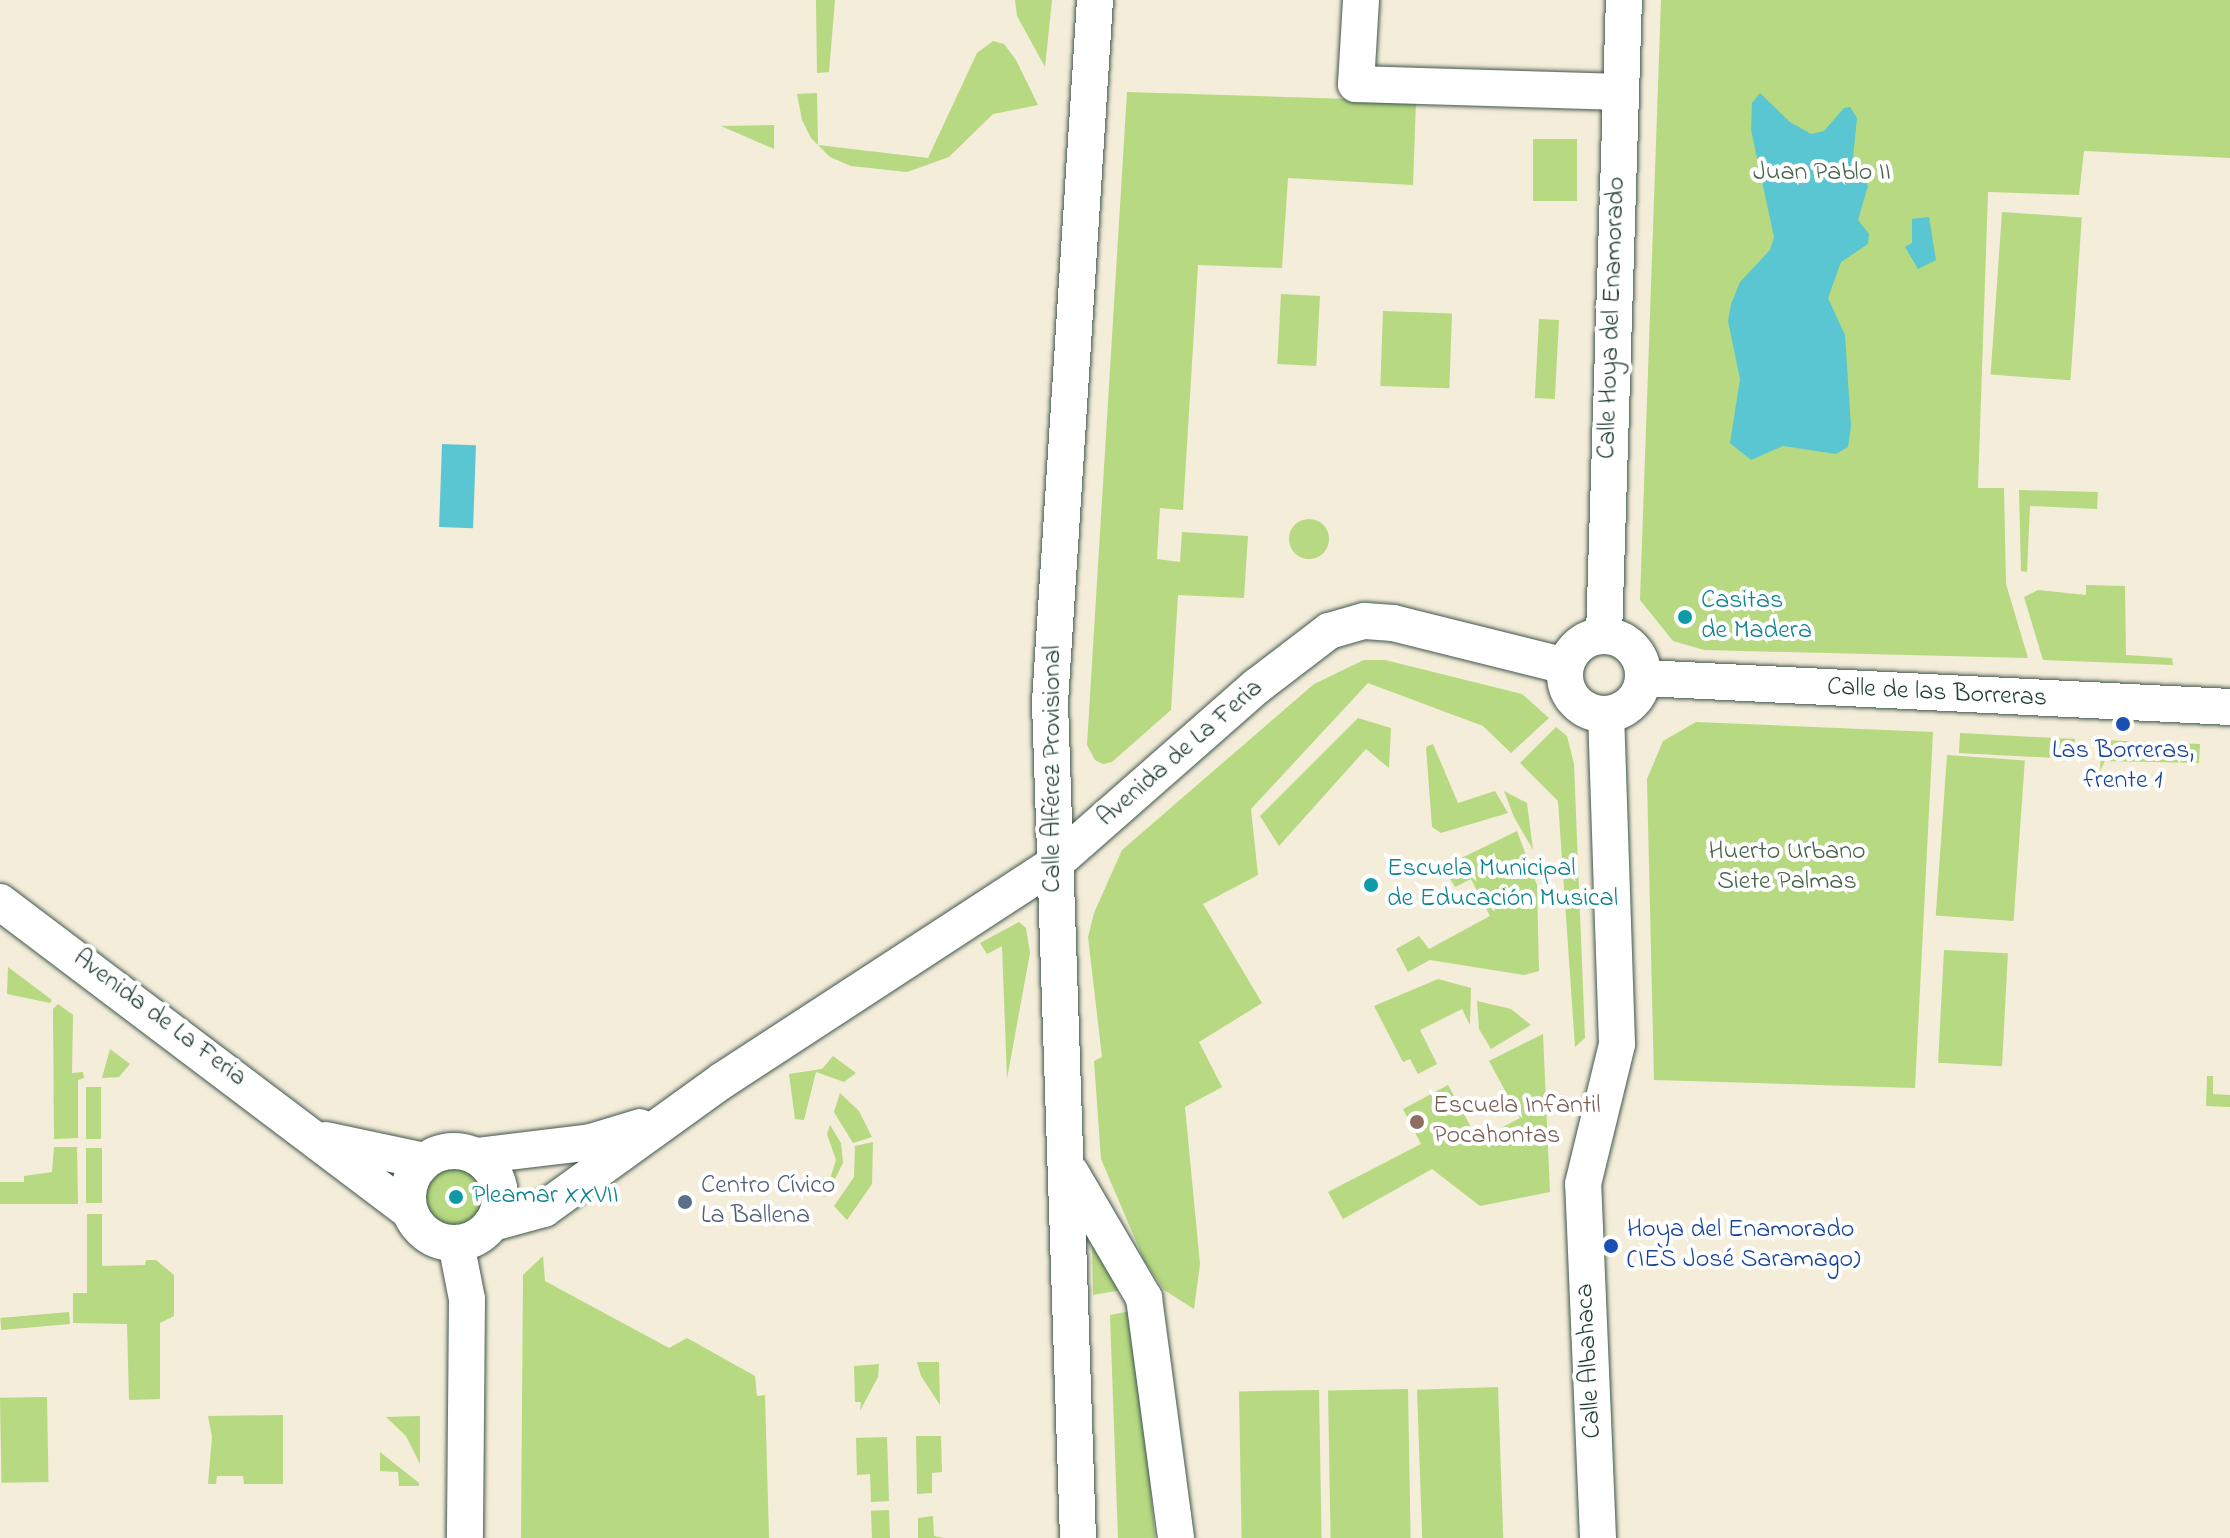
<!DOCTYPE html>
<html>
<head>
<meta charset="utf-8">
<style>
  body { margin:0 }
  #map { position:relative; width:2230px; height:1538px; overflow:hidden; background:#f4edd9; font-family:"Indie Flower",sans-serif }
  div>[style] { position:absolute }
  .green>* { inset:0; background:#b6d981; transform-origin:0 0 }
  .round { border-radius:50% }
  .water>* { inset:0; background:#5ac6d1; transform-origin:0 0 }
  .roads { filter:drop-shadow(0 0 2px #3f574d) drop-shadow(0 0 2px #3f574d) }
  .minor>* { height:36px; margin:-18px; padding:0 18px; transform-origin:18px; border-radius:18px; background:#fff }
  .minor>.ring { margin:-18px; padding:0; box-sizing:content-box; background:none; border:36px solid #fff; border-radius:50% }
  .dots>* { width:22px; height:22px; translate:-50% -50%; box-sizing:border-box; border:4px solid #fff; border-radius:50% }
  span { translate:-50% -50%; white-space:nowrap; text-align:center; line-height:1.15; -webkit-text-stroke:8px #fff; paint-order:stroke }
  .park-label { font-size:26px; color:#456447 }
  .street-label { font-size:26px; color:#1f3d34 }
  .culture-label { font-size:26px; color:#0d838f }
  .left { translate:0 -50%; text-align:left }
  .transit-label { font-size:26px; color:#164399 }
  .education-label { font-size:26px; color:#785e54 }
  .service-label { font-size:26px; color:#4e5e75 }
</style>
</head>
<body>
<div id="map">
  <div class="green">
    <i style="clip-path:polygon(816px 0,835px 0,829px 72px,817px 73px)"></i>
    <i style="clip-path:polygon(1015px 0,1052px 0,1045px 67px,1017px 16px)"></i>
    <i style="clip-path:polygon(1661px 0,2230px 0,2230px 158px,2084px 151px,2079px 195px,1988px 192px,1978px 488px,2004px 488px,2006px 584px,2028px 658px,1704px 650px,1673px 641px,1640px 600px)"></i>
    <i style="clip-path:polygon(993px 41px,1004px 44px,1016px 60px,1038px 105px,993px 114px,949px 157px,907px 172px,851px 166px,830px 157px,811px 138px,802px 120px,797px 94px,817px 93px,818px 145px,928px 158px,977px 53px)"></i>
    <i style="clip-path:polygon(1127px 92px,1416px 101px,1413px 185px,1288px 178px,1282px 268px,1198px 265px,1183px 510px,1160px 508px,1157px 559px,1180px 562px,1182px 532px,1248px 536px,1244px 598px,1178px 595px,1171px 710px,1112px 762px,1103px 764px,1095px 760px,1087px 745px)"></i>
    <i style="clip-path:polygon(774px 125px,774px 149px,721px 126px)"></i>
    <i style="left:1533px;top:139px;width:44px;height:62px"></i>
    <i style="left:2002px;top:212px;width:80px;height:163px;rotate:4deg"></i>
    <i style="left:1281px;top:294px;width:39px;height:70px;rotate:3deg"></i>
    <i style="left:1383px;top:311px;width:69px;height:75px;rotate:2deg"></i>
    <i style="left:1539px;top:319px;width:20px;height:79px;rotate:3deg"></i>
    <i style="clip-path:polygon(2019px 490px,2098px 492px,2097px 509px,2030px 506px,2027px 572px,2021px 571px)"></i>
    <i class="round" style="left:1289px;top:519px;width:40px;height:40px"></i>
    <i style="clip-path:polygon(2086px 585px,2125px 586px,2126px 655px,2172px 658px,2173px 665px,2043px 660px,2024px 597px,2038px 590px,2086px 595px)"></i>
    <i style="clip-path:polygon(1364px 660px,1385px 660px,1522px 694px,1549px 718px,1511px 753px,1483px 726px,1368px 683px,1251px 809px,1258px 875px,1203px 904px,1262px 1003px,1199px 1042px,1222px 1087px,1185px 1107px,1200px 1264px,1194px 1309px,1164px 1290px,1144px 1260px,1101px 1159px,1094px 1061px,1102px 1057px,1088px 937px,1094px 913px,1122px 850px,1314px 684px)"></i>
    <i style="clip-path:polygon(1358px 718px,1391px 728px,1389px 768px,1366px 749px,1279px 846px,1260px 816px)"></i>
    <i style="clip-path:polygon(1696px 722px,1933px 732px,1915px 1088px,1654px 1080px,1647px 779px,1663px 741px)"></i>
    <i style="clip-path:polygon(1556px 727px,1567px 736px,1574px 764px,1585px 1038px,1575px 1047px,1558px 801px,1520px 763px)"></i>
    <i style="left:1960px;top:733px;width:115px;height:20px;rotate:3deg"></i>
    <i style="clip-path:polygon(2102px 740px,2200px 744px,2199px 763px,2105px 761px,2100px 771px)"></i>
    <i style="clip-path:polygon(1433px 744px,1458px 803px,1495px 791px,1508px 813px,1441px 833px,1432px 827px,1426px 747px)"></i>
    <i style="left:1947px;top:755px;width:78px;height:161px;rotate:4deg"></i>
    <i style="clip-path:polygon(1504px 791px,1527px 803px,1533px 850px,1514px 817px)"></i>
    <i style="clip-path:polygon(1517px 831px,1537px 885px,1539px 971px,1524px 975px,1430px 960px,1408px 972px,1396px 949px,1419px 936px,1429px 949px,1490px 916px,1471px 879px,1455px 887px,1443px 867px)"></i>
    <i style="clip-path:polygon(1019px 922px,1026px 928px,1030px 953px,1007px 1079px,1002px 946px,987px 954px,980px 943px)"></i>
    <i style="left:1944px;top:950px;width:64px;height:113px;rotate:3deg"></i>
    <i style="clip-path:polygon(8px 967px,52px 1000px,50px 1003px,7px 994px)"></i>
    <i style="clip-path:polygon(1438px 979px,1471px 988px,1470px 1025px,1462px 1009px,1420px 1030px,1437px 1064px,1418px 1074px,1410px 1059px,1403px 1062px,1374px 1006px)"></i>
    <i style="clip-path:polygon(1477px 1001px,1511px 1009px,1531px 1025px,1491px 1049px,1479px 1029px)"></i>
    <i style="clip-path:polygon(58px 1004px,73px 1015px,72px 1073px,83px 1072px,84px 1078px,78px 1080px,78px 1138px,54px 1139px,53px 1009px)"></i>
    <i style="clip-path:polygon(1543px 1034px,1550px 1192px,1480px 1206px,1432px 1169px,1343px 1219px,1328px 1192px,1421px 1144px,1403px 1109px,1448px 1085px,1478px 1140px,1520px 1118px,1489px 1061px)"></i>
    <i style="clip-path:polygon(110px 1049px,130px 1064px,119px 1077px,102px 1078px)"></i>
    <i style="clip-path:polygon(833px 1056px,856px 1073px,844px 1082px,816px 1072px,804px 1120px,795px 1119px,789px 1074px,822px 1069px)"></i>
    <i style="clip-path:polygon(2207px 1076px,2213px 1076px,2213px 1094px,2230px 1095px,2230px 1107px,2206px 1106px)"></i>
    <i style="left:101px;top:1087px;width:52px;height:15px;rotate:90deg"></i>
    <i style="clip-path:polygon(840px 1093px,859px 1111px,872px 1137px,853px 1143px,834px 1112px)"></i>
    <i style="clip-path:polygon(830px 1125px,841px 1143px,843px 1163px,826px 1197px,820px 1191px,830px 1179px,836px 1160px,827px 1134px)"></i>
    <i style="clip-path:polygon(873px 1142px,872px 1184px,847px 1220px,834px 1206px,854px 1177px,855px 1146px)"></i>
    <i style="clip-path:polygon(54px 1147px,77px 1147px,78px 1204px,0 1204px,0 1182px,24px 1182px,24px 1176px,52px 1172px)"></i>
    <i style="left:86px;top:1148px;width:16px;height:55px"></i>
    <i class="round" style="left:425px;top:1167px;width:58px;height:58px"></i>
    <i style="clip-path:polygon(87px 1214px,102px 1214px,102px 1266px,145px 1265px,146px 1260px,156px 1260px,174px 1275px,174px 1316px,160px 1323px,160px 1399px,129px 1400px,127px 1324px,73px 1323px,73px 1293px,87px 1293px)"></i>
    <i style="clip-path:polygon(1092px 1241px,1121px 1290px,1093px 1295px)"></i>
    <i style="clip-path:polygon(543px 1256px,545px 1281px,669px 1348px,687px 1338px,755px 1376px,757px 1396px,765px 1395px,769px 1538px,521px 1538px,523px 1275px)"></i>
    <i style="clip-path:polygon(1131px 1311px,1136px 1323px,1155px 1538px,1118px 1538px,1110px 1315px)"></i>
    <i style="left:69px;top:1312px;width:12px;height:69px;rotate:85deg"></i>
    <i style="clip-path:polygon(917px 1362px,939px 1362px,940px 1405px,921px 1376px)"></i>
    <i style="clip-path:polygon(879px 1364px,878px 1377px,860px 1411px,861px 1402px,855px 1402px,854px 1366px)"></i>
    <i style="left:1498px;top:1387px;width:151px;height:81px;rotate:88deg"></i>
    <i style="left:1408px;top:1389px;width:149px;height:80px;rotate:89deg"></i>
    <i style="left:1319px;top:1390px;width:148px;height:80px;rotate:89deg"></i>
    <i style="left:47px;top:1397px;width:85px;height:47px;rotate:89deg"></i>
    <i style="clip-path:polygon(283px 1415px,283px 1484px,244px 1484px,243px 1476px,217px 1476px,216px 1484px,208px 1484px,212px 1437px,208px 1416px)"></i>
    <i style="clip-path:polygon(420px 1416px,420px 1464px,406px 1436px,386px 1417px)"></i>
    <i style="clip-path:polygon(916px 1436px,941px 1436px,942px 1472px,932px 1473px,932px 1493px,917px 1494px)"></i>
    <i style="clip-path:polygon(887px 1437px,889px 1501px,871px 1502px,870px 1474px,857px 1475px,856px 1438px)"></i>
    <i style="clip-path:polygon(380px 1452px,419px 1483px,419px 1486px,399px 1486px,398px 1472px,380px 1471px)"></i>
    <i style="left:889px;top:1510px;width:28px;height:18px;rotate:88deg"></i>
    <i style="clip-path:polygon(933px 1516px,934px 1536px,944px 1538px,918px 1538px,918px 1518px)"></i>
  </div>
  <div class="water">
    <i style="clip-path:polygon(1760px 93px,1790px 122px,1811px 134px,1824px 131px,1844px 108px,1850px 107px,1857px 118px,1853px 158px,1868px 186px,1858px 220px,1869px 234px,1868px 244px,1841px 262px,1828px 298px,1845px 335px,1851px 427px,1848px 447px,1836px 454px,1783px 446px,1751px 460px,1730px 443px,1740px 379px,1728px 321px,1731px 304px,1740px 282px,1770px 250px,1774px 237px,1751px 130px,1752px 103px)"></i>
    <i style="clip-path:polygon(1929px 217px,1936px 260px,1918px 269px,1905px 247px,1912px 243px,1912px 219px)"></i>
    <i style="left:442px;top:444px;width:34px;height:83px;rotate:2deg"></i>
  </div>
  <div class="roads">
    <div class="minor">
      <i style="left:1361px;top:0;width:84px;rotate:93.4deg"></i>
      <i style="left:1356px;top:84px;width:265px;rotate:1.7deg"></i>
      <i style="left:1604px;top:635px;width:635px;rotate:-88.2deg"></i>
      <i class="ring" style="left:1565px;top:636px;width:42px;height:42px"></i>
      <i style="left:1644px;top:678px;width:587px;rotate:2.83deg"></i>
      <i style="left:0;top:902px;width:513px;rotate:37.07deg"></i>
      <i style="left:326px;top:1140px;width:100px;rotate:12.1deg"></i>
      <i class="ring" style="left:408px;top:1151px;width:56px;height:56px"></i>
      <i style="left:476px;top:1156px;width:116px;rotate:-6.9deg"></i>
      <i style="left:591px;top:1142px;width:51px;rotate:-17deg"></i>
      <i style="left:1071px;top:1173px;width:145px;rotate:59.7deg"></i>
      <i style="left:1144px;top:1298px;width:242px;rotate:82.4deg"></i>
      <i style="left:492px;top:1223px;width:54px;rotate:-15.1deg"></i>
      <i style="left:544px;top:1209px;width:221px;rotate:-35.8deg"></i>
      <i style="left:723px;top:1080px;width:394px;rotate:-33.1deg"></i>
      <i style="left:1053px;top:865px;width:271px;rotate:-41.3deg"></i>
      <i style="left:1257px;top:686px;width:91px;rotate:-37.4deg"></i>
      <i style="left:1329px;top:631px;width:37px;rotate:-16deg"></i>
      <i style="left:1365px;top:621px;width:28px;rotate:4deg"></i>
      <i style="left:1393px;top:623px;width:178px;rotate:14deg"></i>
      <i style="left:456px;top:1243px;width:57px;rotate:78.9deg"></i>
      <i style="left:467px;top:1299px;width:239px;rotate:90.5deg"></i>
      <i style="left:1078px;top:1538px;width:836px;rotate:-91.92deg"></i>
      <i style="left:1050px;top:702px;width:703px;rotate:-86.33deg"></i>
      <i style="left:1598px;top:1538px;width:354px;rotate:-92.4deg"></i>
      <i style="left:1583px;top:1184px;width:144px;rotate:-76.3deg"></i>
      <i style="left:1617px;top:1044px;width:330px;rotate:-91.9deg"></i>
    </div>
  </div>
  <div class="dots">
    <i style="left:1685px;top:617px;background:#0f9aa8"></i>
    <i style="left:2123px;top:724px;background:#1a4fb4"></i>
    <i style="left:1371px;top:885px;background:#0f9aa8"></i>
    <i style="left:1417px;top:1122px;background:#8d6e63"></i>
    <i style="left:456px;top:1197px;background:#0f9aa8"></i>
    <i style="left:685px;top:1202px;background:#5c6f8a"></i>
    <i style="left:1611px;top:1246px;background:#1a4fb4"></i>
  </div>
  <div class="park-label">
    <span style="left:1822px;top:174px">Juan Pablo II</span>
    <span style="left:1787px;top:868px">Huerto Urbano<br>Siete Palmas</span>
  </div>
  <div class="street-label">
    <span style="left:1613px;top:318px;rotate:-88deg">Calle Hoya del Enamorado</span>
    <span style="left:1937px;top:694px;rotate:3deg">Calle de las Borreras</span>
    <span style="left:1181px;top:754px;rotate:-41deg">Avenida de La Feria</span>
    <span style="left:1054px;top:769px;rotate:-90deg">Calle Alférez Provisional</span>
    <span style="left:159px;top:1019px;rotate:37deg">Avenida de La Feria</span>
    <span style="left:1590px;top:1361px;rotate:-93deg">Calle Albahaca</span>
  </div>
  <div class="culture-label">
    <span class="left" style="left:1701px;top:617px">Casitas<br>de Madera</span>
    <span class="left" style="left:1387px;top:885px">Escuela Municipal<br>de Educación Musical</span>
    <span class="left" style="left:472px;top:1197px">Pleamar XXVII</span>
  </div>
  <div class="transit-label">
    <span style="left:2123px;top:767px">Las Borreras,<br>frente 1</span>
    <span class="left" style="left:1627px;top:1246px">Hoya del Enamorado<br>(IES José Saramago)</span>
  </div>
  <div class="education-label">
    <span class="left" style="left:1433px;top:1122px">Escuela Infantil<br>Pocahontas</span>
  </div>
  <div class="service-label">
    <span class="left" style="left:701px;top:1202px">Centro Cívico<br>La Ballena</span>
  </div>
</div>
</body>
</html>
